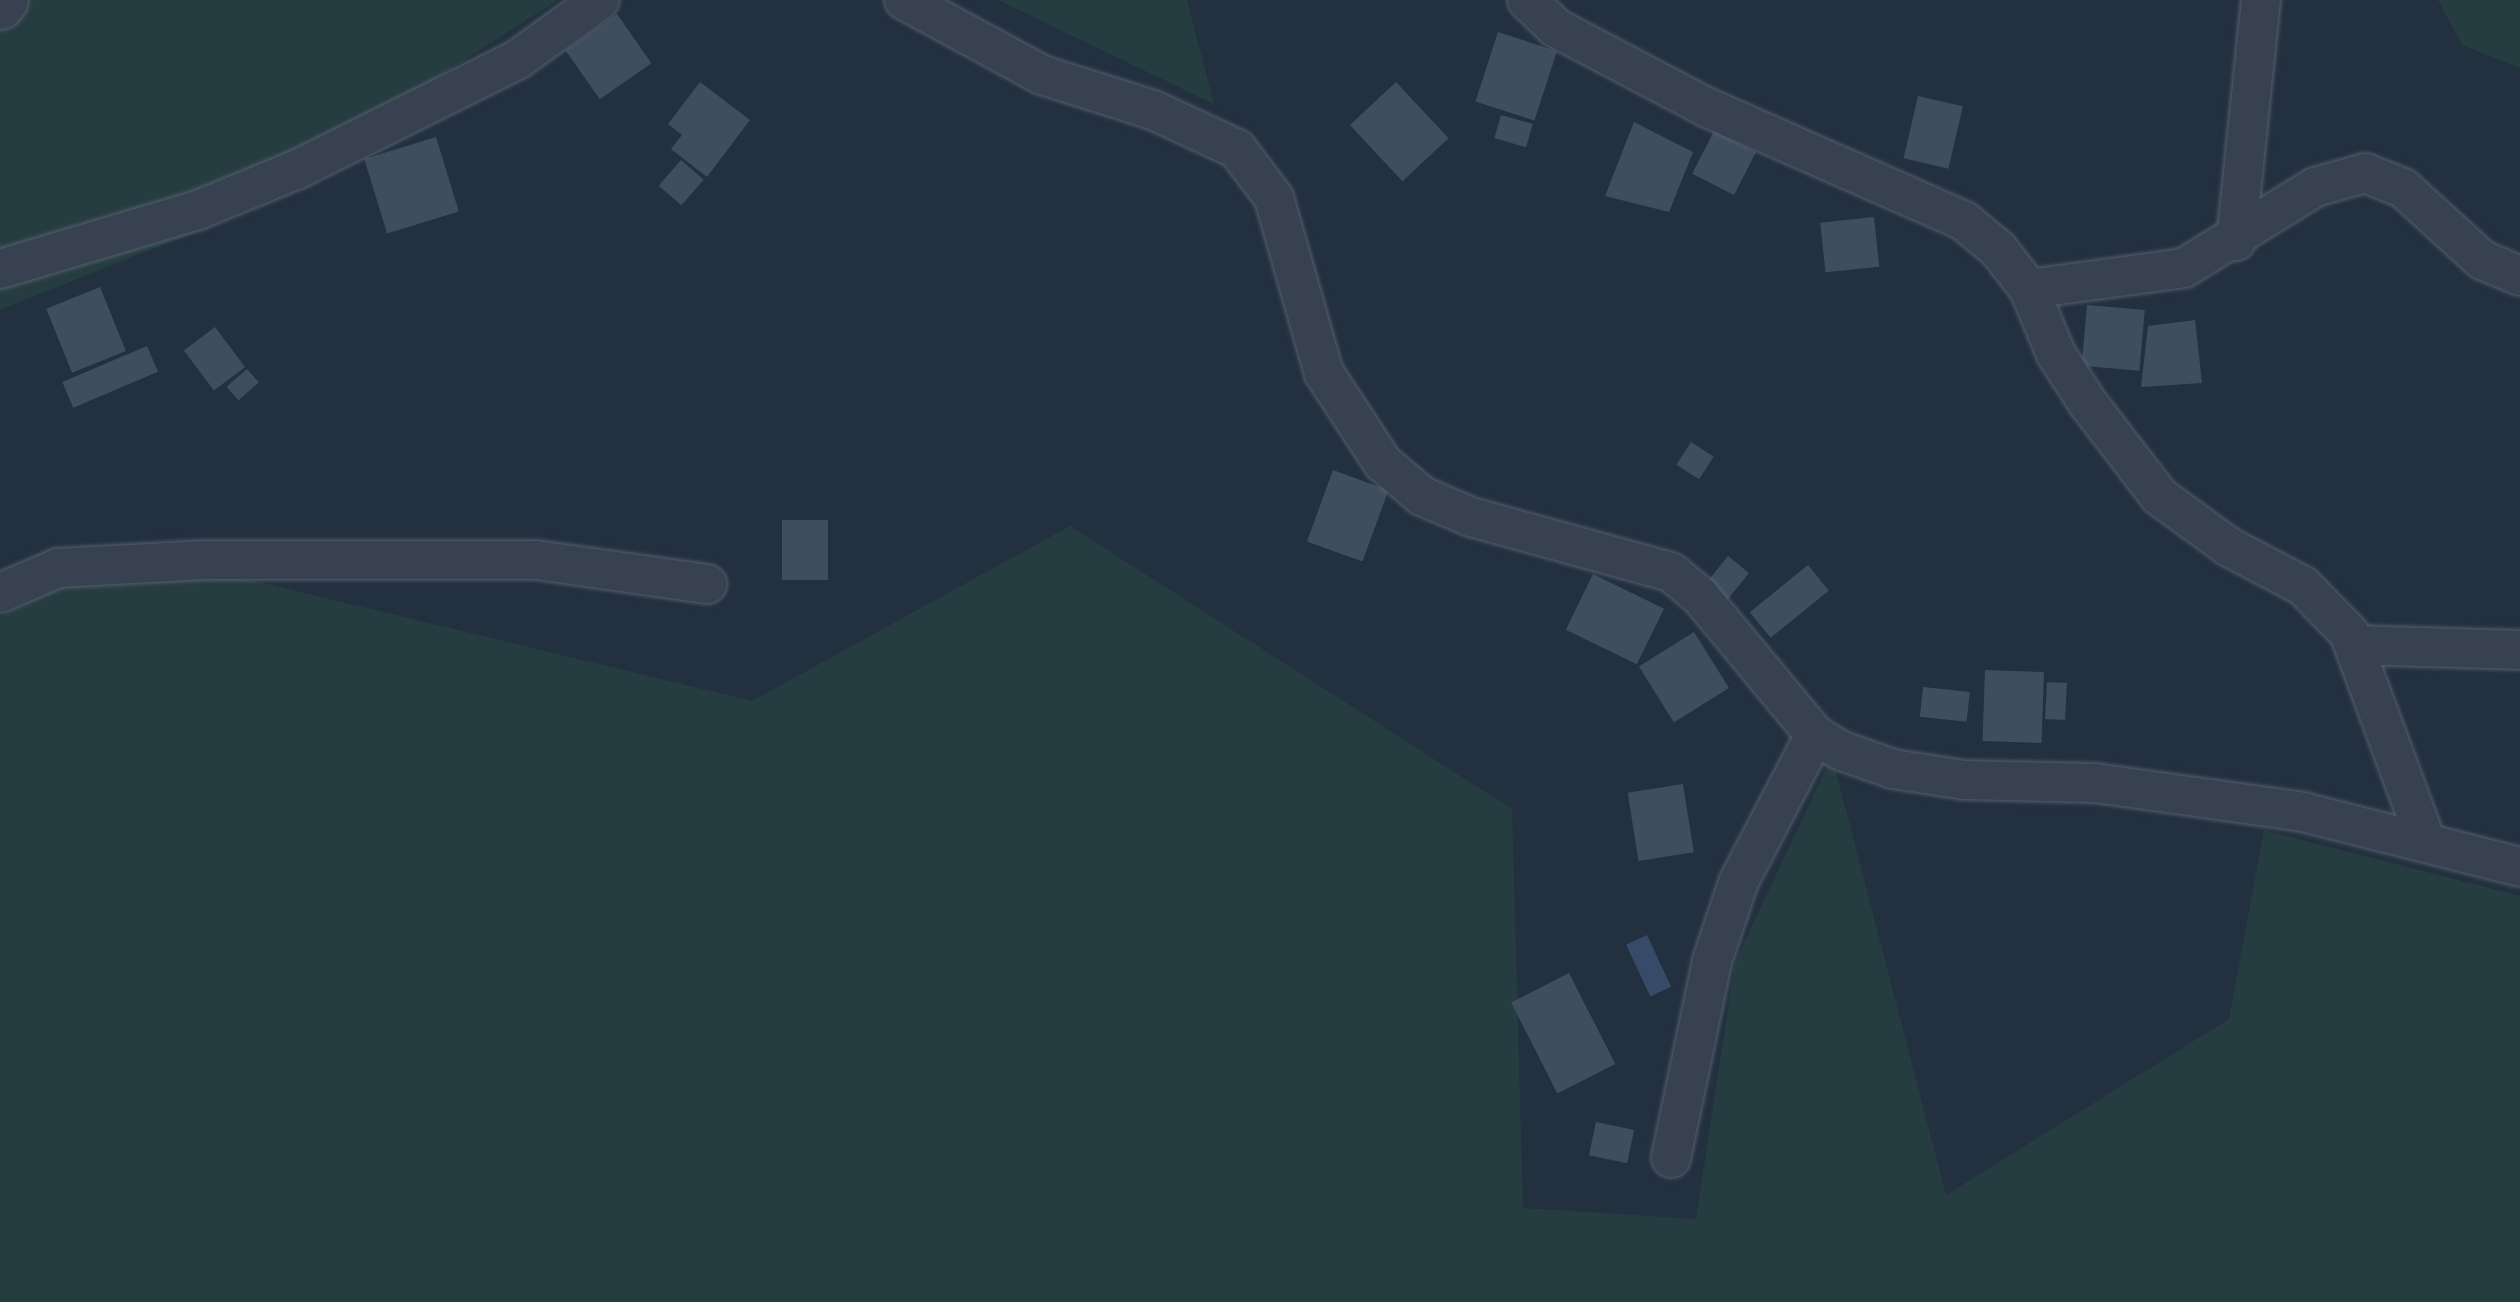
<!DOCTYPE html>
<html>
<head>
<meta charset="utf-8">
<style>
  body { margin:0 }
  #map { position:relative; width:2520px; height:1302px; overflow:hidden; background:#23303f; font-family:Lato,sans-serif }
  div>[style] { position:absolute }
  .green>* { inset:0; background:#253d40 }
  .water>* { inset:0; background:#364b67; transform-origin:0 0 }
  .building>* { inset:0; background:#3f4e5f; transform-origin:0 0 }
  .roads { filter:drop-shadow(0 0 2px #555f6d) drop-shadow(0 0 2px #555f6d) }
  .minor>* { height:38px; margin:-19px; padding:0 19px; transform-origin:19px; border-radius:19px; background:#37414f }
  .tertiary>* { height:48px; margin:-24px; padding:0 24px; transform-origin:24px; border-radius:24px; background:#37414f }
  span { translate:-50% -50%; white-space:nowrap; text-align:center; line-height:1.15; -webkit-text-stroke:9px #1c2634; paint-order:stroke }
</style>
</head>
<body>
<div id="map">
  <div class="green">
    <i style="clip-path:polygon(0 0,558px 0,198px 231px,0 310px)"></i>
    <i style="clip-path:polygon(998px 0,1187px 0,1214px 104px)"></i>
    <i style="clip-path:polygon(2438px 0,2520px 0,2520px 68px,2462px 45px)"></i>
    <i style="clip-path:polygon(1070px 526px,1512px 809px,1523px 1208px,1696px 1219px,1735px 962px,1832px 756px,1946px 1195px,2229px 1019px,2264px 830px,2520px 896px,2520px 1302px,0 1302px,0 617px,127px 550px,752px 701px)"></i>
  </div>
  <div class="water">
    <i style="left:1647px;top:935px;width:57px;height:23px;rotate:65deg"></i>
  </div>
  <div class="building">
    <i style="left:617px;top:14px;width:60px;height:63px;rotate:55deg"></i>
    <i style="left:1498px;top:32px;width:62px;height:73px;rotate:18deg"></i>
    <i style="clip-path:polygon(700px 82px,750px 120px,707px 177px,671px 149px,682px 135px,668px 124px)"></i>
    <i style="left:1396px;top:82px;width:77px;height:63px;rotate:47deg"></i>
    <i style="left:1918px;top:96px;width:46px;height:64px;rotate:13deg"></i>
    <i style="left:1501px;top:115px;width:33px;height:24px;rotate:16deg"></i>
    <i style="clip-path:polygon(1634px 122px,1693px 152px,1669px 212px,1605px 196px)"></i>
    <i style="left:1714px;top:131px;width:47px;height:48px;rotate:27deg"></i>
    <i style="left:436px;top:137px;width:78px;height:75px;rotate:73deg"></i>
    <i style="left:681px;top:160px;width:30px;height:34px;rotate:41deg"></i>
    <i style="left:1874px;top:217px;width:50px;height:54px;rotate:84deg"></i>
    <i style="left:100px;top:287px;width:69px;height:58px;rotate:68deg"></i>
    <i style="left:2087px;top:305px;width:58px;height:61px;rotate:5deg"></i>
    <i style="clip-path:polygon(2195px 320px,2202px 383px,2141px 387px,2148px 326px)"></i>
    <i style="left:215px;top:327px;width:50px;height:39px;rotate:53deg"></i>
    <i style="left:147px;top:346px;width:28px;height:92px;rotate:67deg"></i>
    <i style="left:247px;top:369px;width:18px;height:27px;rotate:49deg"></i>
    <i style="left:1691px;top:442px;width:27px;height:27px;rotate:33deg"></i>
    <i style="left:1333px;top:470px;width:59px;height:76px;rotate:20deg"></i>
    <i style="left:782px;top:520px;width:46px;height:60px"></i>
    <i style="left:1728px;top:556px;width:27px;height:34px;rotate:39deg"></i>
    <i style="left:1808px;top:565px;width:33px;height:75px;rotate:51deg"></i>
    <i style="left:1593px;top:574px;width:79px;height:62px;rotate:26deg"></i>
    <i style="left:1694px;top:632px;width:66px;height:65px;rotate:58deg"></i>
    <i style="left:1985px;top:670px;width:59px;height:71px;rotate:2deg"></i>
    <i style="left:2047px;top:682px;width:20px;height:37px;rotate:3deg"></i>
    <i style="left:1923px;top:687px;width:47px;height:30px;rotate:6deg"></i>
    <i style="left:1683px;top:784px;width:69px;height:56px;rotate:81deg"></i>
    <i style="left:1569px;top:973px;width:102px;height:65px;rotate:63deg"></i>
    <i style="left:1596px;top:1122px;width:39px;height:34px;rotate:12deg"></i>
  </div>
  <div class="roads">
    <div class="minor">
      <i style="left:904px;top:0;width:157px;rotate:28.5deg"></i>
      <i style="left:1042px;top:75px;width:116px;rotate:17.5deg"></i>
      <i style="left:1153px;top:110px;width:93px;rotate:24.9deg"></i>
      <i style="left:1237px;top:149px;width:61px;rotate:52.9deg"></i>
      <i style="left:1274px;top:198px;width:182px;rotate:74.1deg"></i>
      <i style="left:1324px;top:373px;width:108px;rotate:56.8deg"></i>
      <i style="left:1383px;top:463px;width:51px;rotate:40.2deg"></i>
      <i style="left:1422px;top:496px;width:53px;rotate:23.2deg"></i>
      <i style="left:1471px;top:517px;width:207px;rotate:15.4deg"></i>
      <i style="left:1671px;top:572px;width:38px;rotate:40deg"></i>
      <i style="left:1700px;top:596px;width:180px;rotate:50.4deg"></i>
      <i style="left:1815px;top:735px;width:31px;rotate:31deg"></i>
      <i style="left:1842px;top:751px;width:54px;rotate:19.4deg"></i>
      <i style="left:1893px;top:769px;width:72px;rotate:8.8deg"></i>
      <i style="left:1964px;top:780px;width:131px;rotate:1.3deg"></i>
      <i style="left:2095px;top:783px;width:210px;rotate:7.9deg"></i>
      <i style="left:2303px;top:812px;width:224px;rotate:14.2deg"></i>
      <i style="left:1527px;top:0;width:40px;rotate:44deg"></i>
      <i style="left:1556px;top:28px;width:170px;rotate:27.8deg"></i>
      <i style="left:1706px;top:107px;width:282px;rotate:23.8deg"></i>
      <i style="left:1964px;top:221px;width:44px;rotate:39.5deg"></i>
      <i style="left:1998px;top:249px;width:51px;rotate:52.2deg"></i>
      <i style="left:2029px;top:289px;width:70px;rotate:67.4deg"></i>
      <i style="left:2056px;top:354px;width:57px;rotate:57.1deg"></i>
      <i style="left:2087px;top:402px;width:118px;rotate:52.5deg"></i>
      <i style="left:2159px;top:496px;width:87px;rotate:36.1deg"></i>
      <i style="left:2229px;top:547px;width:84px;rotate:27.8deg"></i>
      <i style="left:2303px;top:586px;width:66px;rotate:45.6deg"></i>
      <i style="left:2349px;top:633px;width:222px;rotate:69.7deg"></i>
      <i style="left:2236px;top:241px;width:242px;rotate:-84.1deg"></i>
      <i style="left:0;top:269px;width:207px;rotate:-16.6deg"></i>
      <i style="left:198px;top:210px;width:108px;rotate:-22.3deg"></i>
      <i style="left:298px;top:169px;width:245px;rotate:-26.5deg"></i>
      <i style="left:517px;top:60px;width:102px;rotate:-35.9deg"></i>
      <i style="left:2029px;top:289px;width:156px;rotate:-7.7deg"></i>
      <i style="left:2184px;top:268px;width:154px;rotate:-31.7deg"></i>
      <i style="left:2315px;top:187px;width:52px;rotate:-15.6deg"></i>
      <i style="left:2365px;top:173px;width:41px;rotate:21.5deg"></i>
      <i style="left:2403px;top:188px;width:107px;rotate:42.3deg"></i>
      <i style="left:2482px;top:260px;width:41px;rotate:22.8deg"></i>
      <i style="left:0;top:593px;width:63px;rotate:-23.3deg"></i>
      <i style="left:58px;top:568px;width:147px;rotate:-3.1deg"></i>
      <i style="left:205px;top:560px;width:331px"></i>
      <i style="left:536px;top:560px;width:173px;rotate:8deg"></i>
      <i style="left:2355px;top:645px;width:165px;rotate:1.7deg"></i>
      <i style="left:1671px;top:1158px;width:201px;rotate:-78.2deg"></i>
      <i style="left:1712px;top:961px;width:84px;rotate:-71.4deg"></i>
      <i style="left:1739px;top:881px;width:165px;rotate:-62.5deg"></i>
    </div>
    <div class="tertiary">
      <i style="left:0;top:5px;width:6px;rotate:-51deg"></i>
    </div>
  </div>
</div>
</body>
</html>
